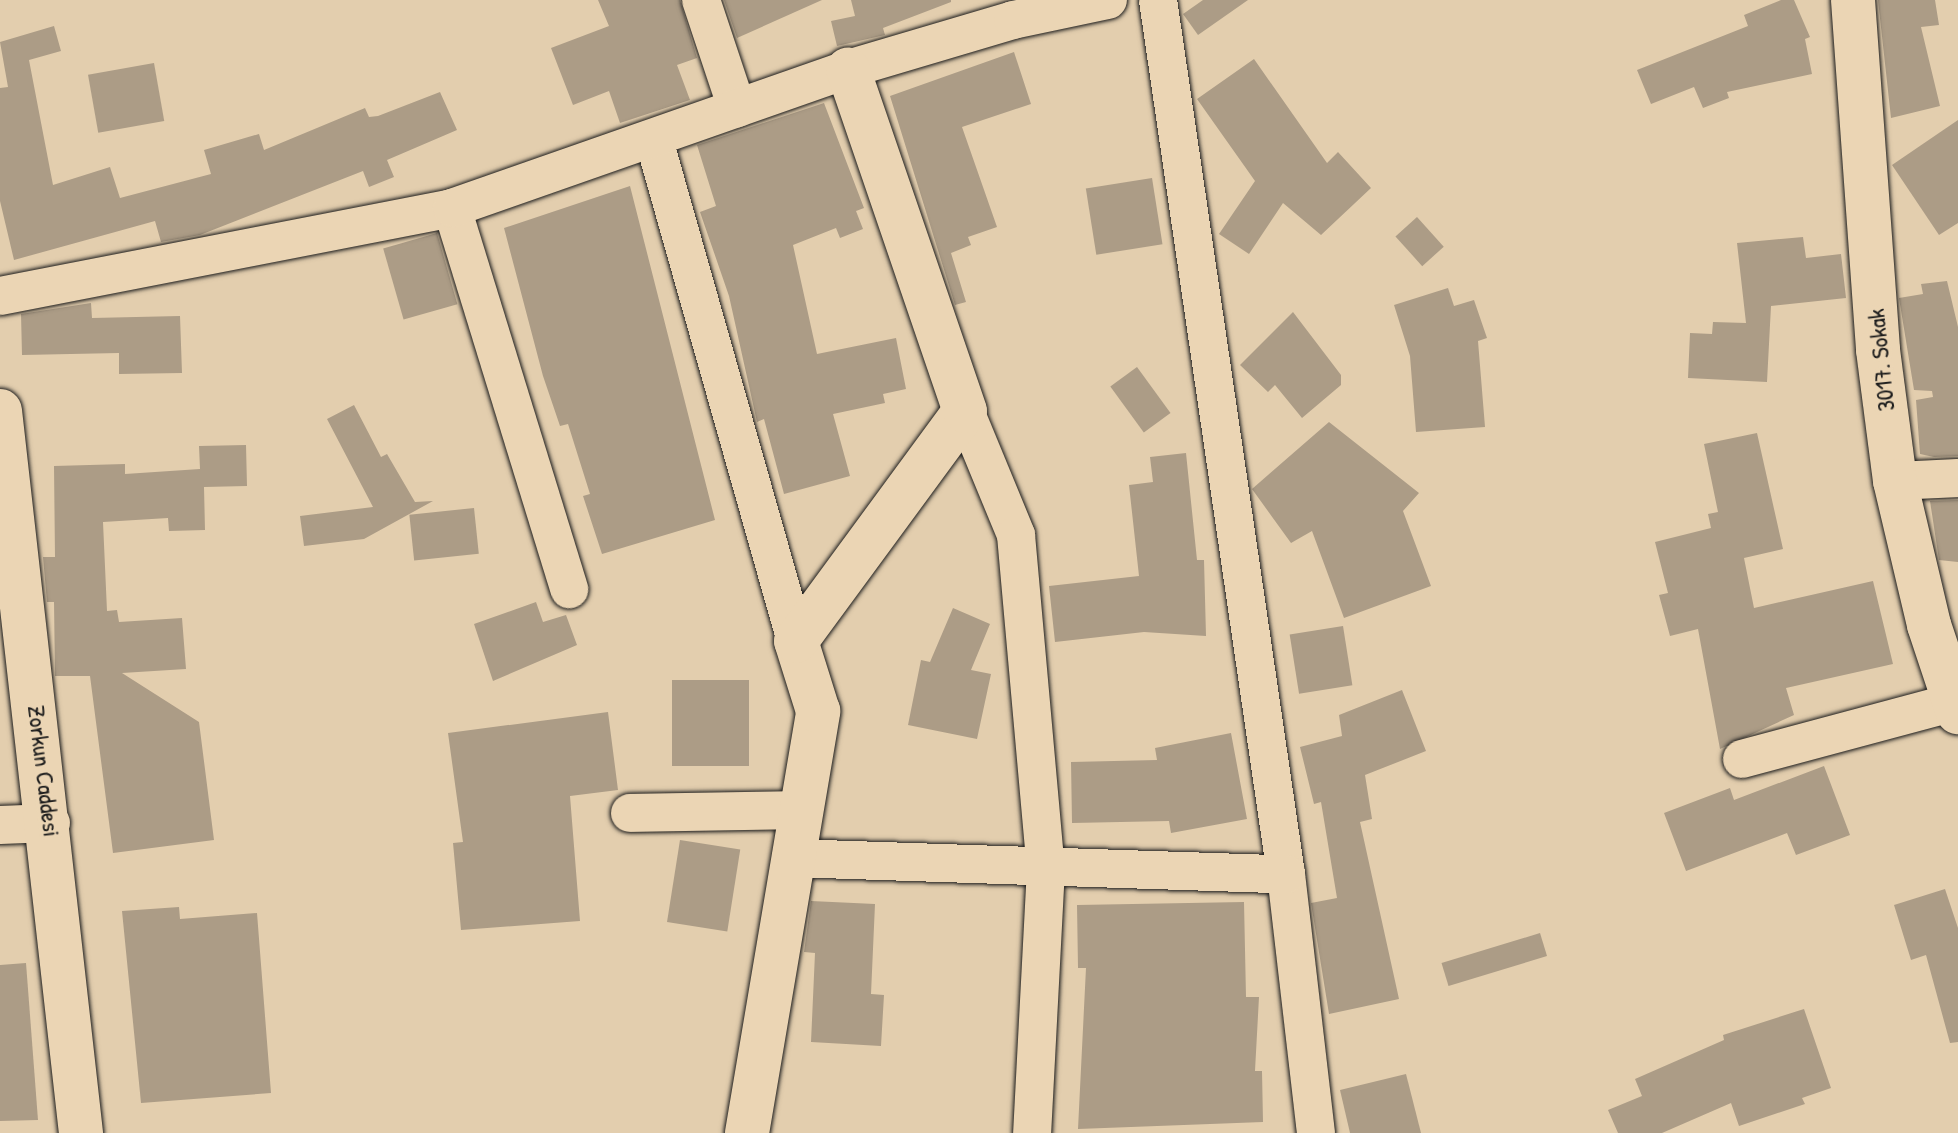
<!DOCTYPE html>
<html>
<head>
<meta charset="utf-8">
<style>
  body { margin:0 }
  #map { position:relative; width:1958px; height:1133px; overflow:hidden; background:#e3ceae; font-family:"Patrick Hand",sans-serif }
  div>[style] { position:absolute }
  .building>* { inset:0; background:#ac9c86; transform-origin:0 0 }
  .roads { filter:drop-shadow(0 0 2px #1c1c1c) drop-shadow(0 0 2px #1c1c1c) }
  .minor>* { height:38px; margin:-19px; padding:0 19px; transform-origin:19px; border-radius:19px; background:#ebd5b4 }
  .tertiary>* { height:44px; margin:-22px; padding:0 22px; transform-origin:22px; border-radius:22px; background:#ebd5b4 }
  span { translate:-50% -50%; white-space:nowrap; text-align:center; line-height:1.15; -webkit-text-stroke:7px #ebd5b4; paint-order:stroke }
  .street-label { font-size:24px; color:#1c1c1c }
</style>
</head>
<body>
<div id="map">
  <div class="building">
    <i style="clip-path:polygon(598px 0,680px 0,697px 58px,677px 65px,690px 100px,620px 123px,609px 91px,573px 105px,551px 48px,609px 26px)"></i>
    <i style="clip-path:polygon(724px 0,822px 0,737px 38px)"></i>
    <i style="clip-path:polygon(851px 0,951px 0,951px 2px,883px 28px,885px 35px,837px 46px,831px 21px,855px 16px)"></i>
    <i style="clip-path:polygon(1203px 0,1248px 0,1198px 35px,1183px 14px)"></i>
    <i style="clip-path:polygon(1781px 0,1794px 0,1810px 37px,1805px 39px,1812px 74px,1727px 92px,1729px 98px,1703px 108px,1694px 87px,1651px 104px,1637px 70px,1748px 26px,1744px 15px)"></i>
    <i style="clip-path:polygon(1878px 0,1935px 0,1939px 25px,1921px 27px,1940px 106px,1891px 118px)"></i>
    <i style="clip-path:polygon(54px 26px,61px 51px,29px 60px,53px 185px,110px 167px,120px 198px,211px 174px,204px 150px,259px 134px,264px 150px,365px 108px,369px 117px,378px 116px,440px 92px,457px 130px,387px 160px,394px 177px,369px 187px,363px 171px,200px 235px,161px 242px,155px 221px,14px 260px,0 201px,0 88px,8px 87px,0 42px)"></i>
    <i style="clip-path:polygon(1014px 52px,1031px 104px,962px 127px,997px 227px,968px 237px,971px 245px,951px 253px,966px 302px,955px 305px,890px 96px)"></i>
    <i style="clip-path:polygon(1254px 59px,1327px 163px,1338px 152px,1371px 188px,1321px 235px,1283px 203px,1249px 254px,1219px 234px,1255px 181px,1197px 99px)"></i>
    <i style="left:154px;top:63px;width:59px;height:67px;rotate:80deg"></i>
    <i style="clip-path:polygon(824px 103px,864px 208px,856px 211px,863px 229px,840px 238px,836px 228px,793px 245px,817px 354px,896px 338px,906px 389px,883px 394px,885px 403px,833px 414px,850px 476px,784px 494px,764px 419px,757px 422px,729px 296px,700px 212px,716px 206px,697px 145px)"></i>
    <i style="clip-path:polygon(1958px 120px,1958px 223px,1939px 235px,1892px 165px)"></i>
    <i style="left:1152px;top:178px;width:67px;height:67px;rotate:81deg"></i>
    <i style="clip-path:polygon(630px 186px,715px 520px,602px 554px,583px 496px,590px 494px,568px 424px,560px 426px,543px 376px,504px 228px)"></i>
    <i style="left:1417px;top:217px;width:40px;height:29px;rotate:48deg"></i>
    <i style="left:437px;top:233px;width:74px;height:56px;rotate:74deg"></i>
    <i style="clip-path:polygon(1803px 237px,1806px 258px,1841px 254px,1846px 298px,1771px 306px,1767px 382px,1688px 378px,1690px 333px,1712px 334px,1713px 322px,1746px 323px,1737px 243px)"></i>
    <i style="clip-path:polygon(1947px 281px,1958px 327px,1958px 456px,1934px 457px,1920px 454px,1916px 400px,1933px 397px,1932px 391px,1914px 390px,1899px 298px,1923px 294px,1921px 284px)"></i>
    <i style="clip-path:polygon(1448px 288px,1454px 306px,1474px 300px,1487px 338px,1478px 341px,1485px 427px,1416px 432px,1410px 356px,1394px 305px)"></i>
    <i style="clip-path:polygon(91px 303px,92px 318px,180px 316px,182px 373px,119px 374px,119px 353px,22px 355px,21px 314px)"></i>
    <i style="clip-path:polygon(1293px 312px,1341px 375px,1341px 385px,1302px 418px,1275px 385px,1268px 392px,1240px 365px)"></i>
    <i style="left:1137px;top:367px;width:57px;height:33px;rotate:54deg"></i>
    <i style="clip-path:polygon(354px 405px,381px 457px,387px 454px,415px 502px,433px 501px,364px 539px,304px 546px,300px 516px,373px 507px,327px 419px)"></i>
    <i style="clip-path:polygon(1329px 422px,1419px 493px,1403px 511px,1431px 586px,1344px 618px,1312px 531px,1291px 543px,1252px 489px)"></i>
    <i style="clip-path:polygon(1757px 433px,1783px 549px,1744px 558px,1754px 608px,1873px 581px,1893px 664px,1786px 688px,1794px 715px,1720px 749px,1698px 629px,1670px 636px,1659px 595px,1668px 593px,1655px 542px,1711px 528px,1708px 514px,1718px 512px,1704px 444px)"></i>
    <i style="clip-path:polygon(246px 445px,247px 486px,204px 487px,205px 530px,169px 531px,168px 518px,103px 522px,107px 611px,117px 610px,119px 622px,182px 618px,186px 669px,122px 673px,199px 722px,214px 840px,113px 853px,90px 676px,55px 676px,54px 602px,47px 602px,43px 557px,55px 557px,54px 466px,125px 464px,125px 474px,200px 469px,199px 446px)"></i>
    <i style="clip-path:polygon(1186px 453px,1197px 560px,1204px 560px,1206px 636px,1144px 632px,1055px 642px,1049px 586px,1139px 576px,1129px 485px,1153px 482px,1150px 457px)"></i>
    <i style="clip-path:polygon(1958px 500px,1958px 562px,1939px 560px,1930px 501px)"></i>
    <i style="left:474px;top:508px;width:46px;height:65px;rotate:84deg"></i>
    <i style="clip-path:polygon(536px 602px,543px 622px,566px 615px,577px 645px,493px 681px,474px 624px)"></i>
    <i style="clip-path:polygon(953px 608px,990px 624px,971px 670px,991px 674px,977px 739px,908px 725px,921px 660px,930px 662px)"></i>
    <i style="left:1343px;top:626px;width:60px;height:54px;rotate:81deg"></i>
    <i style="left:672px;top:680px;width:77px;height:86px"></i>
    <i style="clip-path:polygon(1402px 690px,1426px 751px,1365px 775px,1372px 819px,1360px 822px,1399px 999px,1329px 1014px,1311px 903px,1337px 898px,1321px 802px,1314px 804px,1300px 747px,1342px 736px,1339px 715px)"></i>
    <i style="clip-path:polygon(608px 712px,618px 790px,570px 796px,580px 921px,461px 930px,453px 843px,463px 842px,448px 733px)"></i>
    <i style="clip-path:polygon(1231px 733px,1247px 819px,1171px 833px,1169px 821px,1072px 823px,1071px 762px,1157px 760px,1155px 748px)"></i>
    <i style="clip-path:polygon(1824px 766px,1850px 835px,1796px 855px,1787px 833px,1686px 871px,1664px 813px,1730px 788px,1734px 800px)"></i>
    <i style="left:680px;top:840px;width:61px;height:83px;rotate:9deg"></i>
    <i style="clip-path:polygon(1945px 889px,1958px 928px,1958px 1042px,1950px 1043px,1926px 955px,1911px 960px,1894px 905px)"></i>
    <i style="clip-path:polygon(811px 901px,875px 904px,871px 994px,884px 995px,881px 1046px,811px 1042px,815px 953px,804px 952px)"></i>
    <i style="clip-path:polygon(1244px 902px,1246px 997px,1259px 997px,1255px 1071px,1262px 1071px,1263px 1122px,1078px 1129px,1086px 968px,1078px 968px,1077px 905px)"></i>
    <i style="clip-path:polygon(179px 907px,180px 919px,257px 913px,271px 1093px,141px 1103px,122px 911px)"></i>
    <i style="left:1540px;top:933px;width:24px;height:103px;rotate:73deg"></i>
    <i style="clip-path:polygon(26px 963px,38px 1120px,0 1121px,0 965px)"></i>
    <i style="clip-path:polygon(1804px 1009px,1831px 1088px,1802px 1098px,1805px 1104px,1739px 1126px,1731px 1103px,1662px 1133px,1618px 1133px,1608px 1110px,1642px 1096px,1635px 1079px,1724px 1040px,1723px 1035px)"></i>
    <i style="clip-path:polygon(1406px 1074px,1421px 1133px,1350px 1133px,1340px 1090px)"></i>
  </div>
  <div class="roads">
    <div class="minor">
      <i style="left:701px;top:0;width:114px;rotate:71.6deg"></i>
      <i style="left:1158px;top:0;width:883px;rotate:81.67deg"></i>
      <i style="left:1286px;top:874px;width:261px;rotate:83.4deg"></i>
      <i style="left:654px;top:140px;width:521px;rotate:74.18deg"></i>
      <i style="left:452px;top:208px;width:399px;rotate:72.9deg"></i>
      <i style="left:0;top:296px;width:460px;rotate:-11deg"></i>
      <i style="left:452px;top:208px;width:420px;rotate:-19.3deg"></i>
      <i style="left:848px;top:69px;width:172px;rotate:-16.5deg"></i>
      <i style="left:1013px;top:20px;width:97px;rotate:-11.9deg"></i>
      <i style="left:965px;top:411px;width:134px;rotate:67.6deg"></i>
      <i style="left:1016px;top:535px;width:334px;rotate:84.9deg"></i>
      <i style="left:1046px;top:868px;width:265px;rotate:93deg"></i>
      <i style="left:1895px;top:481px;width:63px;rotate:-2.7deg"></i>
      <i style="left:1742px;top:759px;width:220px;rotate:-15deg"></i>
      <i style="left:630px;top:813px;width:170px;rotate:-1deg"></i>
      <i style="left:0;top:825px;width:51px;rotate:-2.2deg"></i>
      <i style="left:791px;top:858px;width:495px;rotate:1.9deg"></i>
    </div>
    <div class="tertiary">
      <i style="left:1853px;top:0;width:351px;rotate:85.9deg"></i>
      <i style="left:1878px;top:350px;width:132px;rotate:82.6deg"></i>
      <i style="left:1895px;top:481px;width:148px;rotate:76.7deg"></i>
      <i style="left:1929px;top:625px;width:92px;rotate:71.6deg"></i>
      <i style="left:0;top:411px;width:727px;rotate:83.6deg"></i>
      <i style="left:747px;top:1133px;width:428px;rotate:-80.4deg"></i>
      <i style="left:818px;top:711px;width:73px;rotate:-107.4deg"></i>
      <i style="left:796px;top:641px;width:285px;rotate:-53.7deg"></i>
      <i style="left:965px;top:411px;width:361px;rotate:-108.9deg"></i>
    </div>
  </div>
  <div class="street-label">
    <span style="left:1881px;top:360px;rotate:-96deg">3017. Sokak</span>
    <span style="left:44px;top:771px;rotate:83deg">Zorkun Caddesi</span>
  </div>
</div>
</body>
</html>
